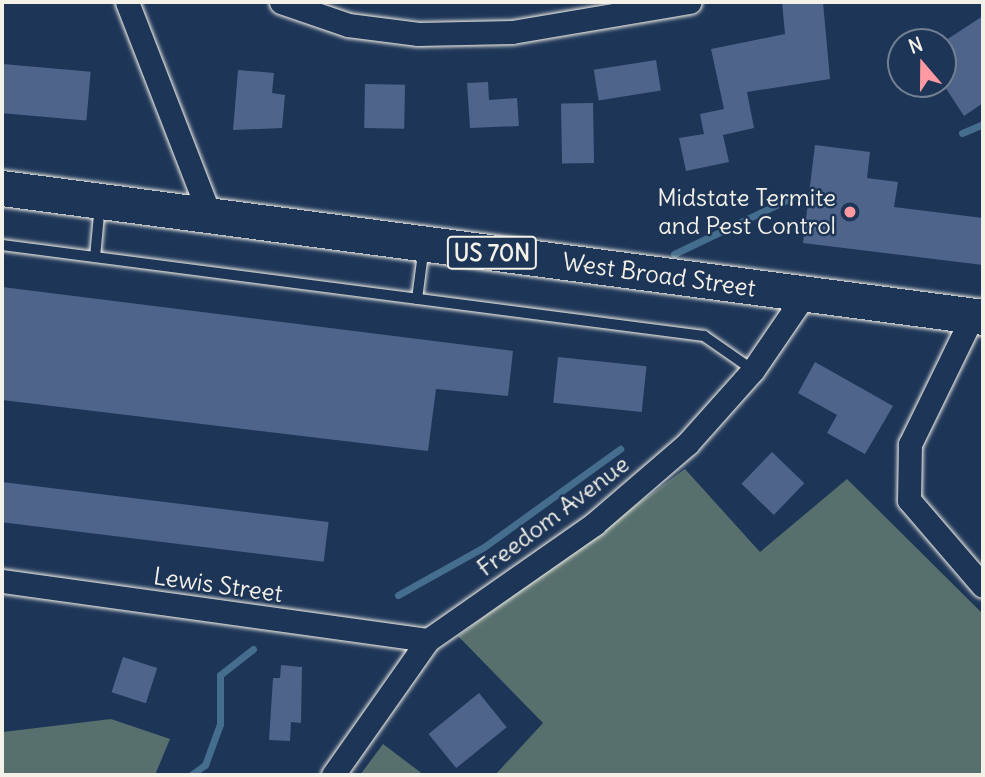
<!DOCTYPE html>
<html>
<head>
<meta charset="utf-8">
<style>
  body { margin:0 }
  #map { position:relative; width:985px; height:777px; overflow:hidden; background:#1d3557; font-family:Delius,sans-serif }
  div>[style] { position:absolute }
  .green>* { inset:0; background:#57706d }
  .stream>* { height:7px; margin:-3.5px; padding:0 3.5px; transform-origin:3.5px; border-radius:3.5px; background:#456d8d }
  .building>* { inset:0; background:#4e648b; transform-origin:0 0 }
  .roads { filter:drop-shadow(0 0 2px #f4f1e8) drop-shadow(0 0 2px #f4f1e8) }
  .service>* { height:10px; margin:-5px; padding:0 5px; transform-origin:5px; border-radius:5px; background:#1d3557 }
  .minor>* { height:23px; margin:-11.5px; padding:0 11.5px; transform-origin:11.5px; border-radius:11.5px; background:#1d3557 }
  .primary>* { height:35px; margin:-17.5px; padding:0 17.5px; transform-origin:17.5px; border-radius:17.5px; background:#1d3557 }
  .dots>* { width:19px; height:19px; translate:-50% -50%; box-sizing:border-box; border:4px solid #1d3557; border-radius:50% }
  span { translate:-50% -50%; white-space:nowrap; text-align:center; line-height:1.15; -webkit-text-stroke:5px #1d3557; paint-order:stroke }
  .shield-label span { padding:2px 5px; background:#1d3557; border:2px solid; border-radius:5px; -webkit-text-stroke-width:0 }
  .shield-label { font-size:23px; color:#f4f1e8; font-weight:700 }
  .poi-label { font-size:24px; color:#f4f1e8 }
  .right { translate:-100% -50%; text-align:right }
  .street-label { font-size:24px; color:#f4f1e8 }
  .frame { position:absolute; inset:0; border:4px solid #f4f1e8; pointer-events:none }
  .north { position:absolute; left:887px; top:28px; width:70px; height:70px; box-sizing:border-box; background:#1d3557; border:2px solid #738091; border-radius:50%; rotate:340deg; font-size:19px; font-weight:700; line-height:28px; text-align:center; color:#f4f1e8 }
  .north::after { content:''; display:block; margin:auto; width:24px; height:32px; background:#ff9aa2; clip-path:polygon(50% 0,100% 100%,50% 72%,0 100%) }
</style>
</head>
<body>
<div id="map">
  <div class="green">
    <i style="clip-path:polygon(685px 469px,760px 552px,847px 479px,983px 614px,983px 775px,495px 775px,543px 723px,458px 636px)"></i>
    <i style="clip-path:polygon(111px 719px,170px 739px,155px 775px,2px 775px,3px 732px)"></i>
    <i style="clip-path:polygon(383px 744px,424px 775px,360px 775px)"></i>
  </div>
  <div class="stream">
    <i style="left:962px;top:133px;width:23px;rotate:-23deg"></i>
    <i style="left:674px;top:254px;width:132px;rotate:-25.6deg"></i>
    <i style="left:398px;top:595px;width:98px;rotate:-29.2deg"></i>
    <i style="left:484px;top:547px;width:168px;rotate:-35.8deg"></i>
    <i style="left:191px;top:775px;width:17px;rotate:-36deg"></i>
    <i style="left:205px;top:765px;width:44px;rotate:-69.9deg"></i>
    <i style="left:220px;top:724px;width:49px;rotate:-90deg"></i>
    <i style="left:220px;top:675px;width:42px;rotate:-38.2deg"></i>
  </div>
  <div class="building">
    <i style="clip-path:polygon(782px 2px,823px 2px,830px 79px,747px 92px,754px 128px,723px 135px,729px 162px,686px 171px,679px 138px,704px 134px,700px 114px,724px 109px,711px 49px,785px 34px)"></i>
    <i style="clip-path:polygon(983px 16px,983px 103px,964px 116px,943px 84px,943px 42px)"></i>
    <i style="left:656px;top:60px;width:31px;height:63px;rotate:81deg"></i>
    <i style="left:3px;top:64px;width:88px;height:49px;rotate:5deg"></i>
    <i style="clip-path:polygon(238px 70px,274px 73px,272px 93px,285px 95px,282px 128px,233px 130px)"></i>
    <i style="clip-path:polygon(488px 82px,489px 100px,517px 98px,519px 126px,470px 128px,467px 83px)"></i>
    <i style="left:365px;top:84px;width:40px;height:44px;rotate:1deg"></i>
    <i style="left:593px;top:103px;width:60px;height:32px;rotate:89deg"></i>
    <i style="clip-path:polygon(815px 145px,870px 152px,867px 178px,898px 182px,894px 207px,983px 218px,983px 265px,803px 243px)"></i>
    <i style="clip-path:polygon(2px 287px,513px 351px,508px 396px,436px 389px,428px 451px,2px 400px)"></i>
    <i style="left:558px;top:357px;width:89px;height:46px;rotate:6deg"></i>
    <i style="clip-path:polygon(815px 362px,893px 406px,865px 454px,827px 433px,837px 415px,798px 393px)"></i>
    <i style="left:772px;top:452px;width:45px;height:44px;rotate:44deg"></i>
    <i style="left:2px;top:482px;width:329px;height:40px;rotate:7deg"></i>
    <i style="left:123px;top:657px;width:36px;height:37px;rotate:18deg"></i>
    <i style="clip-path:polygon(281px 665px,302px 667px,301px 723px,291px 722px,290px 741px,269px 740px,273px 678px,280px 678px)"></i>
    <i style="left:479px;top:693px;width:44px;height:65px;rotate:51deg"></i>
  </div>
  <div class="roads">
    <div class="service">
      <i style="left:2px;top:245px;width:708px;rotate:7.39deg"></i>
      <i style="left:704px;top:336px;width:60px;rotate:34.8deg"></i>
      <i style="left:95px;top:257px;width:53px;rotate:-84.6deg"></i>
      <i style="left:417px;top:299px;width:53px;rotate:-82.5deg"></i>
    </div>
    <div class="minor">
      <i style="left:127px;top:2px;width:230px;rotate:68.8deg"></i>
      <i style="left:281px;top:2px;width:71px;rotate:18.9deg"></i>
      <i style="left:348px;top:25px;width:71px;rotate:7.3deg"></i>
      <i style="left:418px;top:34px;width:94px;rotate:-1.2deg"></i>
      <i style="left:512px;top:32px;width:180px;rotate:-9.6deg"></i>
      <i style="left:973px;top:315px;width:144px;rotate:116deg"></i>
      <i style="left:910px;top:444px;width:56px;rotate:91deg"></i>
      <i style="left:909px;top:500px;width:113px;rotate:49.3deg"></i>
      <i style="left:2px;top:581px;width:430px;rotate:7.9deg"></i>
      <i style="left:333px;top:775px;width:165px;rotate:-54.9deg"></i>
      <i style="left:428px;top:640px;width:203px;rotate:-34.9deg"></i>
      <i style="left:594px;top:524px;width:123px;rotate:-40.7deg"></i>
      <i style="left:687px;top:444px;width:99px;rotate:-48.3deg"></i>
      <i style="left:753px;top:370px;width:92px;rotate:-55.6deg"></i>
    </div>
    <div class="primary">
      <i style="left:2px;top:188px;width:989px;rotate:7.49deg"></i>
    </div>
  </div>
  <div class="dots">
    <i style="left:850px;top:212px;background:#ff9aa2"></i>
  </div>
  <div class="shield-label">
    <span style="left:492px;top:253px">US 70N</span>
  </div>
  <div class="poi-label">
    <span class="right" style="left:836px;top:212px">Midstate Termite<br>and Pest Control</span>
  </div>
  <div class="street-label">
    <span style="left:659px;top:275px;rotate:8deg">West Broad Street</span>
    <span style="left:553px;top:516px;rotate:-37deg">Freedom Avenue</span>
    <span style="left:218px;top:585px;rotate:8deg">Lewis Street</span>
  </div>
  <div class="frame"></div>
  <div class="north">N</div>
</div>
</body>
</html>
